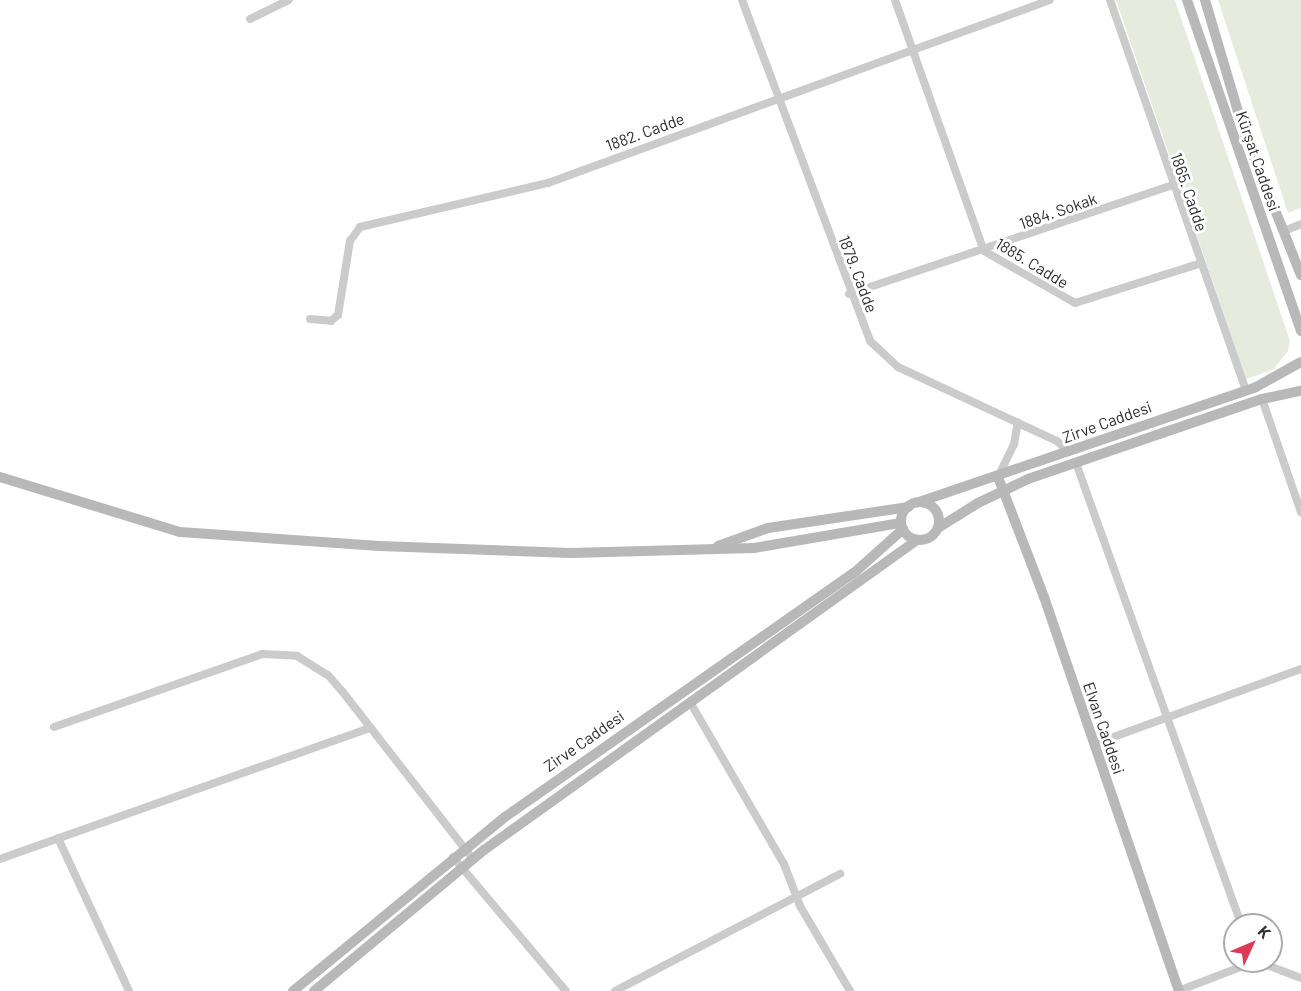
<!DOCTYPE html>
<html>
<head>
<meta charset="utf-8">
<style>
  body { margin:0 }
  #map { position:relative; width:1301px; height:991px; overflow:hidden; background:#fff; font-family:Barlow,sans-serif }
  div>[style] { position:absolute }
  .green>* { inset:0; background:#e6ebdd }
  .street>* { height:8px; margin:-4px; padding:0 4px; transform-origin:4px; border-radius:4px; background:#cbcbcb }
  .secondary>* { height:10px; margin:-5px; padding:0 5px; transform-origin:5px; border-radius:5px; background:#b8b8b8 }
  .secondary>.ring { margin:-5px; padding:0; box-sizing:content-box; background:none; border:10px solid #b8b8b8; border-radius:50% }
  span { translate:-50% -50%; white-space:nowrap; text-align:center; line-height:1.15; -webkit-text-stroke:6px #fff; paint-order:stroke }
  .street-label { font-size:16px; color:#2e2e2e }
  .north { position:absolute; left:1223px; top:913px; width:60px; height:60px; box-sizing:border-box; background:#fff; border:2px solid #ababab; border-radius:50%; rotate:46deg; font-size:16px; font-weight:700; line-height:24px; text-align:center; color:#2e2e2e }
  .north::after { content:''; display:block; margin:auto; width:21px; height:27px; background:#dc3a57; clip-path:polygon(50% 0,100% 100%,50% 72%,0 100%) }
</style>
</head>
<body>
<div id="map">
  <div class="green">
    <i style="clip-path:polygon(1116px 0,1175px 0,1290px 341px,1288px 351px,1274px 369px,1246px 379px)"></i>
    <i style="clip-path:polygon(1218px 0,1301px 0,1301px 208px,1288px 213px)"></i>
  </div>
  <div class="street">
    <i style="left:742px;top:0;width:364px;rotate:69.4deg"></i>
    <i style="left:870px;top:341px;width:38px;rotate:43deg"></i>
    <i style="left:898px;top:367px;width:175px;rotate:25deg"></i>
    <i style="left:1057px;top:441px;width:16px;rotate:43deg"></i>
    <i style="left:895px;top:0;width:266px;rotate:70.5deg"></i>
    <i style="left:984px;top:251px;width:105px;rotate:29.7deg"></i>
    <i style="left:1075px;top:303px;width:130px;rotate:-17.5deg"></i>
    <i style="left:1110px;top:0;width:414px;rotate:70.8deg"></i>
    <i style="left:250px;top:19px;width:43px;rotate:-26deg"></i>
    <i style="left:1284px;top:231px;width:18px;rotate:-22deg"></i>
    <i style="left:849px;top:294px;width:341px;rotate:-18.6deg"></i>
    <i style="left:310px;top:319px;width:21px;rotate:5deg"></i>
    <i style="left:331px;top:321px;width:9px;rotate:-41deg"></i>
    <i style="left:338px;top:315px;width:75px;rotate:-80.8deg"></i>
    <i style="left:350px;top:241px;width:17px;rotate:-54deg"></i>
    <i style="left:360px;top:227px;width:193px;rotate:-13.2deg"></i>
    <i style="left:548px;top:183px;width:534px;rotate:-20.03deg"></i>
    <i style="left:1262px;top:399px;width:120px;rotate:71deg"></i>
    <i style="left:1076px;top:463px;width:491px;rotate:70.3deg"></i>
    <i style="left:998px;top:477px;width:37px;rotate:-64deg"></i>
    <i style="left:1014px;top:444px;width:22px;rotate:-80deg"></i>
    <i style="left:690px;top:702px;width:187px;rotate:59.9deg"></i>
    <i style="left:784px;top:864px;width:45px;rotate:69.1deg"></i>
    <i style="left:800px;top:906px;width:99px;rotate:59.5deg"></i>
    <i style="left:54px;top:727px;width:220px;rotate:-19.3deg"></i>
    <i style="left:262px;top:654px;width:35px;rotate:3deg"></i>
    <i style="left:297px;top:656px;width:36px;rotate:32deg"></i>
    <i style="left:328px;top:675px;width:21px;rotate:49deg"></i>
    <i style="left:342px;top:691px;width:213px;rotate:52.1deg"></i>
    <i style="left:1094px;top:744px;width:220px;rotate:-19.9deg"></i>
    <i style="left:58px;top:838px;width:169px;rotate:65.1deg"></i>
    <i style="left:453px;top:857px;width:175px;rotate:49.9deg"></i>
    <i style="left:0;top:859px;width:393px;rotate:-19.5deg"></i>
    <i style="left:1256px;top:961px;width:48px;rotate:20.7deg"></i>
    <i style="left:615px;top:991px;width:254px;rotate:-27.5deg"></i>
    <i style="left:1178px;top:991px;width:84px;rotate:-21deg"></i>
  </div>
  <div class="secondary">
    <i style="left:1187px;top:0;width:350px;rotate:71deg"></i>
    <i style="left:1205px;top:0;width:138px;rotate:73.5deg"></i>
    <i style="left:1244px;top:132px;width:154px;rotate:68.3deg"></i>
    <i style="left:0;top:477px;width:188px;rotate:17deg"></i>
    <i style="left:180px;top:532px;width:200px;rotate:4deg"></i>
    <i style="left:380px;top:546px;width:191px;rotate:2.1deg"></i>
    <i style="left:571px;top:553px;width:183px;rotate:-1.6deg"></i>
    <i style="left:754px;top:548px;width:149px;rotate:-9.7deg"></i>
    <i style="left:998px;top:477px;width:129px;rotate:69deg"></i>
    <i style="left:1044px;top:597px;width:416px;rotate:71.1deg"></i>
    <i style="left:919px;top:502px;width:356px;rotate:-18.8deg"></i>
    <i style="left:1256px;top:387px;width:51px;rotate:-29.1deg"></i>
    <i class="ring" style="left:901px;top:502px;width:28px;height:28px"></i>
    <i style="left:938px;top:528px;width:47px;rotate:-32deg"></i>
    <i style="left:978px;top:503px;width:55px;rotate:-25.6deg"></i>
    <i style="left:1028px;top:479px;width:247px;rotate:-18.9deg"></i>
    <i style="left:1262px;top:399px;width:40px;rotate:-12deg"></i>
    <i style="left:718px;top:546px;width:53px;rotate:-19.8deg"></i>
    <i style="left:768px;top:528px;width:142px;rotate:-8.5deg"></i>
    <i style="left:293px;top:991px;width:274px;rotate:-39.4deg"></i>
    <i style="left:505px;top:817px;width:426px;rotate:-35deg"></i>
    <i style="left:854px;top:573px;width:66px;rotate:-41.9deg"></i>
    <i style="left:314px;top:991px;width:221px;rotate:-39.7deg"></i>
    <i style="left:484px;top:850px;width:533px;rotate:-35.6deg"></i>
  </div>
  <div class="street-label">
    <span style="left:645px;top:132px;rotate:-20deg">1882. Cadde</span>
    <span style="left:1258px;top:161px;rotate:71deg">Kürşat Caddesi</span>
    <span style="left:1189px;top:192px;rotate:71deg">1865. Cadde</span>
    <span style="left:1058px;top:211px;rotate:-19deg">1884. Sokak</span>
    <span style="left:1032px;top:263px;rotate:31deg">1885. Cadde</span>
    <span style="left:858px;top:274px;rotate:69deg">1879. Cadde</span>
    <span style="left:1107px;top:422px;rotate:-20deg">Zirve Caddesi</span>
    <span style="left:1104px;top:728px;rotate:71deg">Elvan Caddesi</span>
    <span style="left:584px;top:741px;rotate:-35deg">Zirve Caddesi</span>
  </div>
  <div class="north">K</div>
</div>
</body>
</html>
